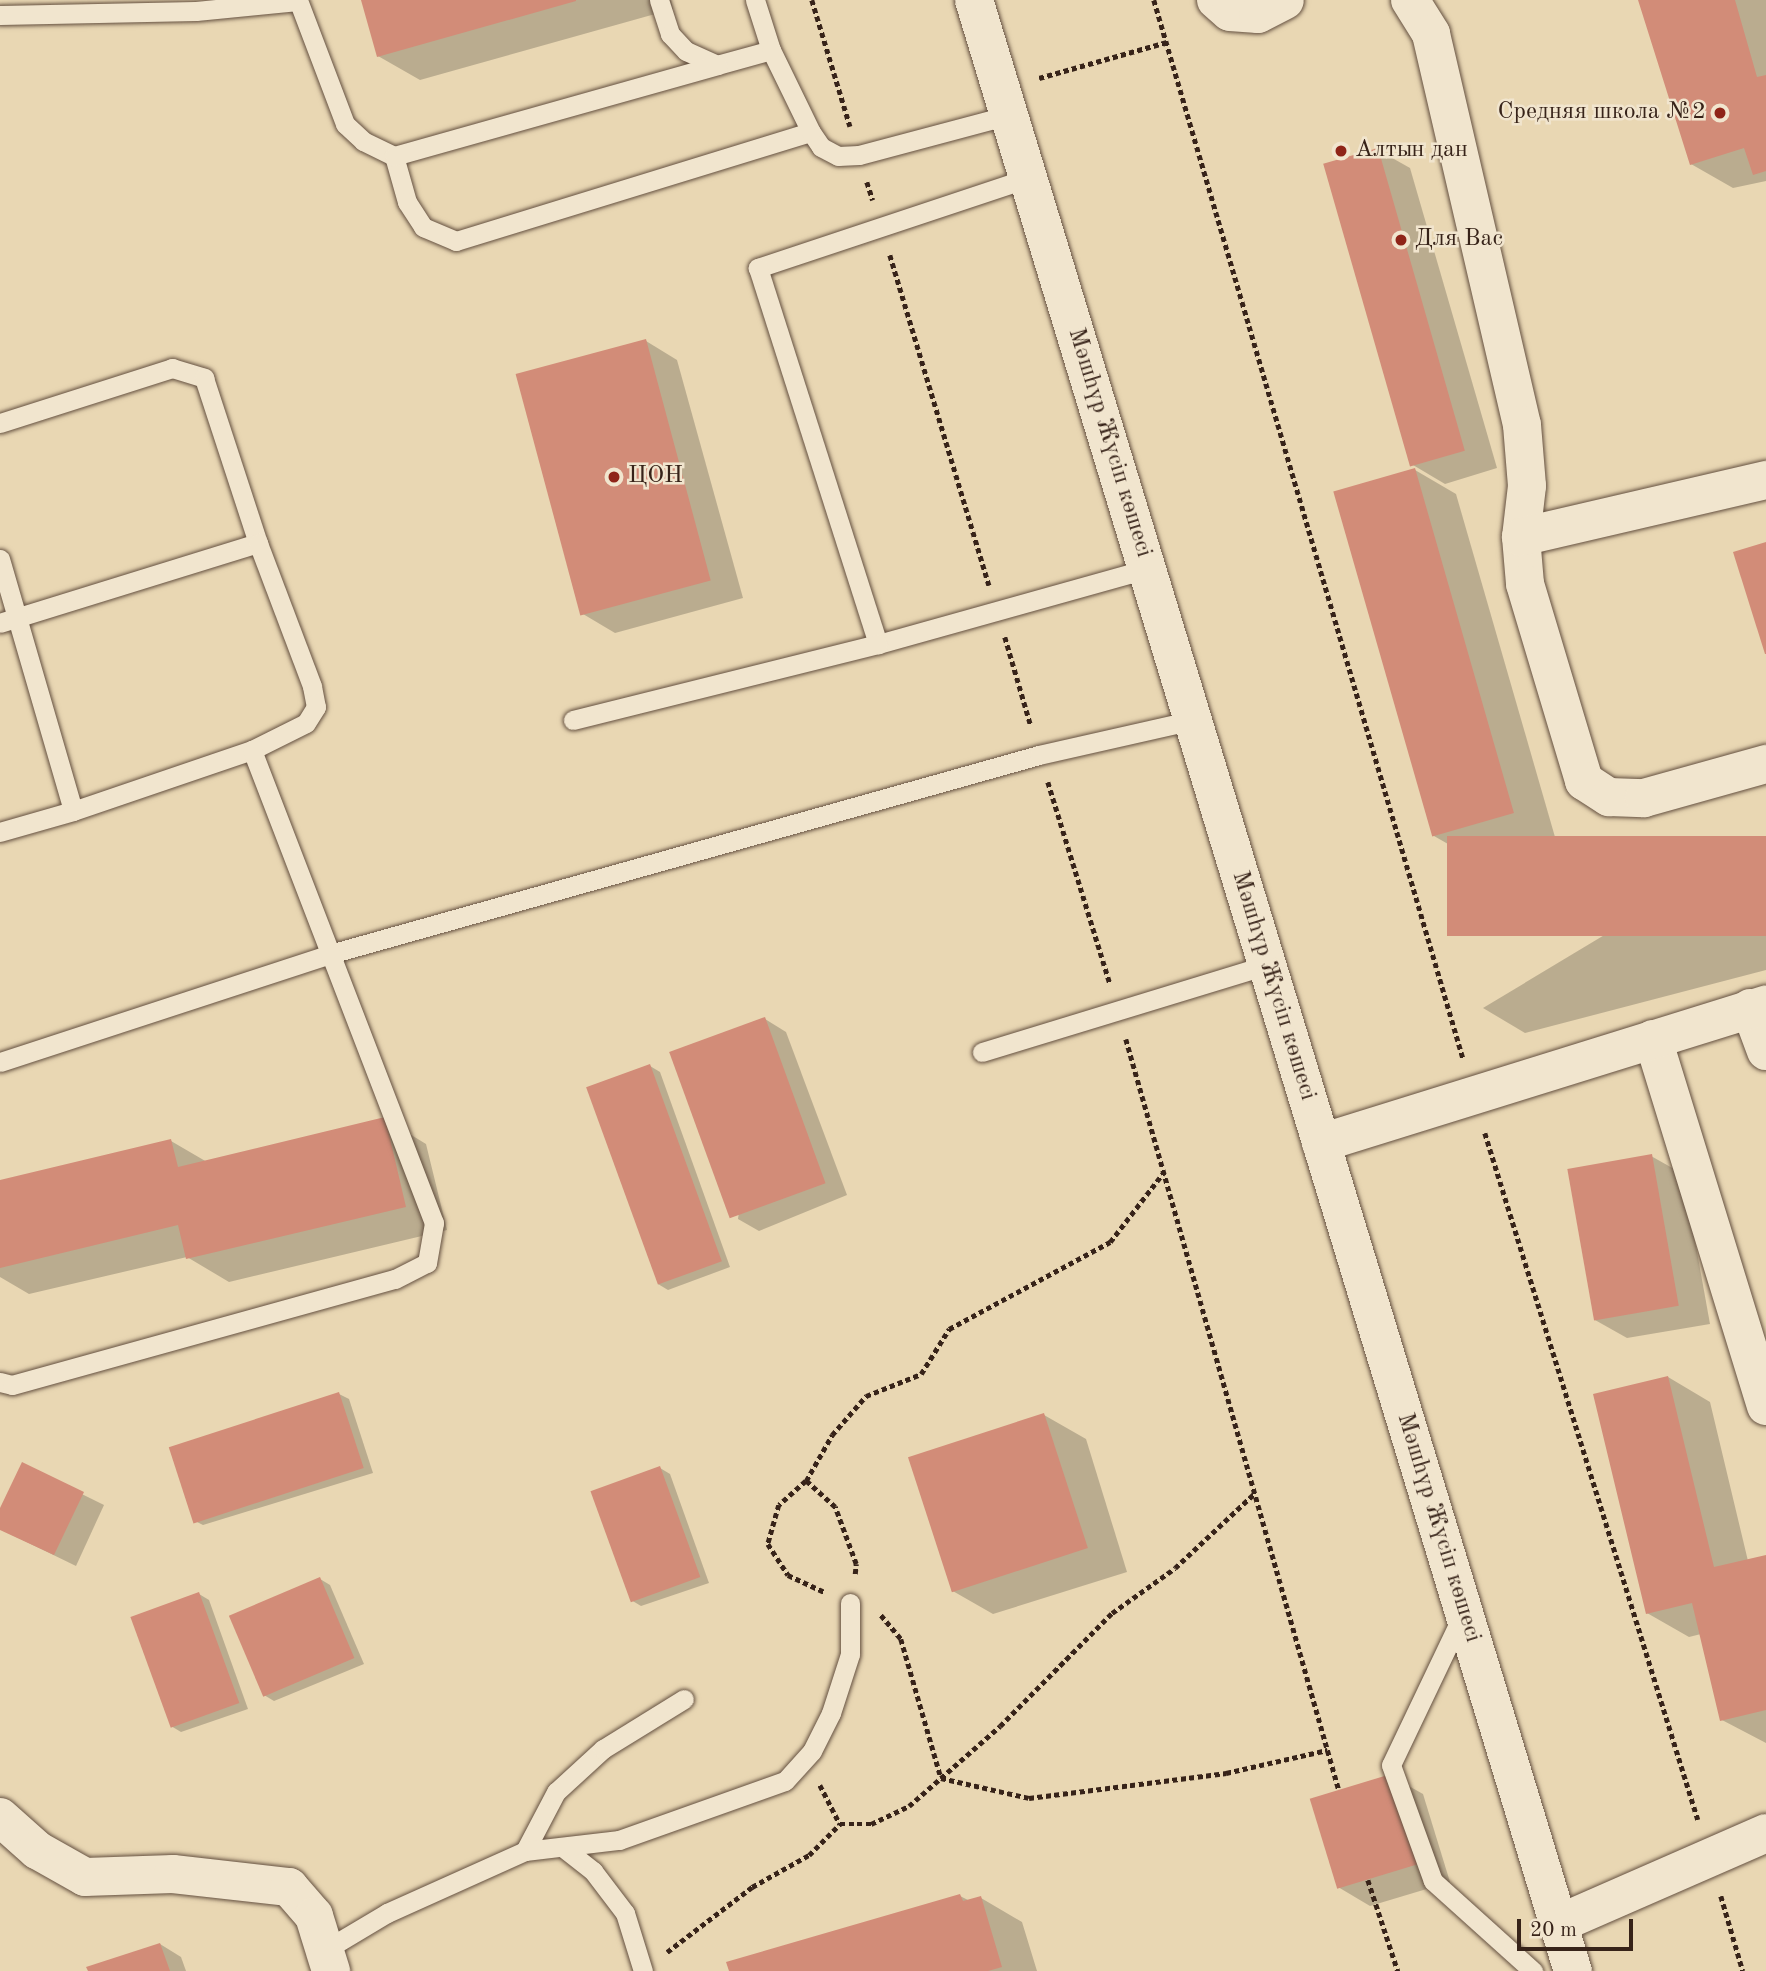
<!DOCTYPE html>
<html>
<head>
<meta charset="utf-8">
<style>
  body { margin:0 }
  #map { position:relative; width:1766px; height:1971px; overflow:hidden; background:#e9d7b3; font-family:"Old Standard TT",serif }
  div>[style] { position:absolute }
  .shadow>* { inset:0; background:#0003 }
  .building>* { inset:0; background:#d28c78; transform-origin:0 0 }
  .path>* { height:4.5px; margin-top:-2.25px; transform-origin:0; background:repeating-linear-gradient(90deg,#372319 0 5px,transparent 0 8.5px) }
  .roads { filter:drop-shadow(0 0 2px #645040) drop-shadow(0 0 2px #645040) }
  .lane>* { height:19px; margin:-9.5px; padding:0 9.5px; transform-origin:9.5px; border-radius:9.5px; background:#f1e5ce }
  .street>* { height:38px; margin:-19px; padding:0 19px; transform-origin:19px; border-radius:19px; background:#f1e5ce }
  .secondary>* { height:38px; margin:-19px; padding:0 19px; transform-origin:19px; border-radius:19px; background:#f1e5ce }
  .dots>* { width:19px; height:19px; translate:-50% -50%; box-sizing:border-box; border:4px solid #f1e5ce; border-radius:50% }
  span { translate:-50% -50%; white-space:nowrap; text-align:center; line-height:1.15; -webkit-text-stroke:5px #f1e5ce; paint-order:stroke }
  .poi-label { font-size:24px; color:#372319 }
  .right { translate:-100% -50%; text-align:right }
  .left { translate:0 -50%; text-align:left }
  .street-label { font-size:24px; color:#372319 }
  .scale { position:absolute; left:1517px; top:1919px; width:116px; height:32px; box-sizing:border-box; border:4px solid #372319; border-top:0; padding-left:9px; font-size:21px; line-height:24px; white-space:nowrap; color:#372319; -webkit-text-stroke:5px #f1e5ce; paint-order:stroke }
</style>
</head>
<body>
<div id="map">
  <div class="shadow">
    <i style="clip-path:polygon(362px 0,671px 0,673px 9px,420px 80px,378px 56px)"></i>
    <i style="clip-path:polygon(1640px 0,1766px 0,1766px 181px,1733px 188px,1691px 164px)"></i>
    <i style="clip-path:polygon(1378px 150px,1410px 168px,1497px 468px,1445px 484px,1413px 465px)"></i>
    <i style="clip-path:polygon(646px 341px,677px 360px,743px 598px,615px 633px,583px 614px)"></i>
    <i style="clip-path:polygon(1415px 470px,1456px 494px,1555px 837px,1476px 860px,1434px 836px)"></i>
    <i style="clip-path:polygon(1766px 838px,1766px 970px,1525px 1033px,1483px 1008px)"></i>
    <i style="clip-path:polygon(765px 1019px,786px 1032px,847px 1195px,759px 1231px,738px 1219px)"></i>
    <i style="clip-path:polygon(650px 1066px,660px 1072px,730px 1267px,668px 1290px,658px 1284px)"></i>
    <i style="clip-path:polygon(385px 1119px,426px 1144px,447px 1230px,229px 1282px,187px 1257px,29px 1294px,0 1277px,0 1182px,171px 1141px,207px 1162px)"></i>
    <i style="clip-path:polygon(1651px 1156px,1683px 1174px,1710px 1324px,1627px 1338px,1595px 1320px)"></i>
    <i style="clip-path:polygon(1668px 1377px,1710px 1402px,1748px 1561px,1766px 1557px,1766px 1743px,1722px 1720px,1701px 1634px,1689px 1637px,1647px 1613px)"></i>
    <i style="clip-path:polygon(339px 1394px,349px 1399px,373px 1473px,203px 1525px,193px 1520px)"></i>
    <i style="clip-path:polygon(1044px 1415px,1086px 1439px,1127px 1572px,993px 1614px,951px 1590px)"></i>
    <i style="clip-path:polygon(23px 1465px,104px 1505px,76px 1566px,0 1529px,0 1512px)"></i>
    <i style="clip-path:polygon(660px 1468px,670px 1474px,709px 1583px,641px 1606px,631px 1600px)"></i>
    <i style="clip-path:polygon(320px 1579px,330px 1585px,364px 1664px,274px 1701px,264px 1695px)"></i>
    <i style="clip-path:polygon(199px 1594px,209px 1600px,248px 1709px,181px 1732px,171px 1726px)"></i>
    <i style="clip-path:polygon(1391px 1776px,1423px 1794px,1450px 1882px,1370px 1906px,1338px 1887px)"></i>
    <i style="clip-path:polygon(960px 1896px,970px 1901px,981px 1898px,1022px 1922px,1037px 1971px,730px 1971px)"></i>
    <i style="clip-path:polygon(160px 1944px,181px 1957px,186px 1971px,89px 1971px)"></i>
  </div>
  <div class="building">
    <i style="clip-path:polygon(361px 0,576px 0,576px 1px,377px 57px)"></i>
    <i style="clip-path:polygon(1638px 0,1735px 0,1757px 77px,1766px 75px,1766px 171px,1753px 175px,1744px 148px,1690px 165px)"></i>
    <i style="left:1378px;top:148px;width:315px;height:57px;rotate:74deg"></i>
    <i style="left:646px;top:339px;width:250px;height:135px;rotate:75deg"></i>
    <i style="left:1415px;top:468px;width:359px;height:85px;rotate:74deg"></i>
    <i style="clip-path:polygon(1766px 542px,1766px 654px,1765px 654px,1733px 552px)"></i>
    <i style="left:1766px;top:836px;width:100px;height:319px;rotate:90deg"></i>
    <i style="left:765px;top:1017px;width:177px;height:102px;rotate:70deg"></i>
    <i style="left:650px;top:1064px;width:210px;height:68px;rotate:70deg"></i>
    <i style="clip-path:polygon(385px 1117px,406px 1207px,186px 1259px,178px 1225px,0 1268px,0 1180px,171px 1139px,178px 1167px)"></i>
    <i style="left:1652px;top:1154px;width:154px;height:86px;rotate:80deg"></i>
    <i style="clip-path:polygon(1668px 1376px,1714px 1567px,1766px 1555px,1766px 1710px,1720px 1721px,1692px 1603px,1646px 1614px,1593px 1394px)"></i>
    <i style="left:339px;top:1392px;width:80px;height:179px;rotate:72deg"></i>
    <i style="left:1044px;top:1413px;width:142px;height:143px;rotate:72deg"></i>
    <i style="clip-path:polygon(22px 1462px,84px 1492px,54px 1555px,0 1530px,0 1508px)"></i>
    <i style="left:660px;top:1466px;width:118px;height:74px;rotate:70deg"></i>
    <i style="left:320px;top:1577px;width:88px;height:99px;rotate:67deg"></i>
    <i style="left:199px;top:1592px;width:118px;height:73px;rotate:70deg"></i>
    <i style="left:1391px;top:1774px;width:94px;height:85px;rotate:73deg"></i>
    <i style="clip-path:polygon(960px 1894px,963px 1901px,981px 1896px,1002px 1967px,988px 1971px,729px 1971px,726px 1962px)"></i>
    <i style="clip-path:polygon(160px 1943px,170px 1971px,88px 1971px,86px 1967px)"></i>
  </div>
  <div class="path">
    <i style="left:812px;top:0;width:132px;rotate:73.2deg"></i>
    <i style="left:1154px;top:0;width:1102px;rotate:73.72deg"></i>
    <i style="left:1039px;top:78px;width:133px;rotate:-15.7deg"></i>
    <i style="left:867px;top:182px;width:19px;rotate:72deg"></i>
    <i style="left:890px;top:255px;width:345px;rotate:73.3deg"></i>
    <i style="left:1005px;top:637px;width:93px;rotate:73.7deg"></i>
    <i style="left:1048px;top:782px;width:211px;rotate:72.9deg"></i>
    <i style="left:1126px;top:1039px;width:781px;rotate:74.17deg"></i>
    <i style="left:1485px;top:1133px;width:719px;rotate:72.77deg"></i>
    <i style="left:806px;top:1481px;width:36px;rotate:138deg"></i>
    <i style="left:779px;top:1505px;width:41px;rotate:105.8deg"></i>
    <i style="left:768px;top:1544px;width:37px;rotate:57deg"></i>
    <i style="left:788px;top:1575px;width:40px;rotate:25deg"></i>
    <i style="left:855px;top:1574px;width:10px;rotate:-84deg"></i>
    <i style="left:856px;top:1564px;width:61px;rotate:-110.2deg"></i>
    <i style="left:835px;top:1507px;width:39px;rotate:-138deg"></i>
    <i style="left:806px;top:1481px;width:53px;rotate:-60.5deg"></i>
    <i style="left:832px;top:1435px;width:52px;rotate:-48.9deg"></i>
    <i style="left:866px;top:1396px;width:59px;rotate:-21.8deg"></i>
    <i style="left:921px;top:1374px;width:53px;rotate:-58.1deg"></i>
    <i style="left:949px;top:1329px;width:183px;rotate:-28.4deg"></i>
    <i style="left:1110px;top:1242px;width:88px;rotate:-52.4deg"></i>
    <i style="left:881px;top:1615px;width:31px;rotate:50deg"></i>
    <i style="left:901px;top:1639px;width:145px;rotate:73.9deg"></i>
    <i style="left:941px;top:1778px;width:90px;rotate:12.8deg"></i>
    <i style="left:1029px;top:1798px;width:199px;rotate:-7.2deg"></i>
    <i style="left:1226px;top:1773px;width:104px;rotate:-12.8deg"></i>
    <i style="left:820px;top:1785px;width:44px;rotate:62.9deg"></i>
    <i style="left:1368px;top:1880px;width:96px;rotate:71.8deg"></i>
    <i style="left:1721px;top:1896px;width:78px;rotate:73.7deg"></i>
    <i style="left:667px;top:1952px;width:107px;rotate:-37.4deg"></i>
    <i style="left:752px;top:1887px;width:65px;rotate:-29.3deg"></i>
    <i style="left:809px;top:1855px;width:44px;rotate:-45deg"></i>
    <i style="left:840px;top:1824px;width:31px"></i>
    <i style="left:871px;top:1824px;width:42px;rotate:-25.3deg"></i>
    <i style="left:909px;top:1806px;width:121px;rotate:-41.3deg"></i>
    <i style="left:1000px;top:1726px;width:159px;rotate:-45.3deg"></i>
    <i style="left:1112px;top:1613px;width:77px;rotate:-35.5deg"></i>
    <i style="left:1175px;top:1568px;width:110px;rotate:-43.2deg"></i>
  </div>
  <div class="roads">
    <div class="lane">
      <i style="left:298px;top:0;width:133px;rotate:69.2deg"></i>
      <i style="left:345px;top:124px;width:25px;rotate:43deg"></i>
      <i style="left:363px;top:141px;width:34px;rotate:26deg"></i>
      <i style="left:394px;top:156px;width:48px;rotate:74.2deg"></i>
      <i style="left:407px;top:202px;width:30px;rotate:57deg"></i>
      <i style="left:423px;top:227px;width:36px;rotate:23deg"></i>
      <i style="left:456px;top:241px;width:371px;rotate:-17.1deg"></i>
      <i style="left:811px;top:132px;width:18px;rotate:56deg"></i>
      <i style="left:821px;top:147px;width:19px;rotate:28deg"></i>
      <i style="left:838px;top:156px;width:21px;rotate:-3deg"></i>
      <i style="left:859px;top:155px;width:155px;rotate:-14.9deg"></i>
      <i style="left:659px;top:0;width:36px;rotate:72deg"></i>
      <i style="left:670px;top:34px;width:23px;rotate:47deg"></i>
      <i style="left:686px;top:51px;width:34px;rotate:24deg"></i>
      <i style="left:717px;top:65px;width:56px;rotate:-15.5deg"></i>
      <i style="left:755px;top:0;width:52px;rotate:72.3deg"></i>
      <i style="left:771px;top:50px;width:91px;rotate:64deg"></i>
      <i style="left:0;top:15px;width:196px;rotate:-1.2deg"></i>
      <i style="left:196px;top:11px;width:102px;rotate:-5.6deg"></i>
      <i style="left:394px;top:156px;width:336px;rotate:-15.7deg"></i>
      <i style="left:1028px;top:178px;width:285px;rotate:161.6deg"></i>
      <i style="left:758px;top:268px;width:395px;rotate:72.3deg"></i>
      <i style="left:878px;top:644px;width:279px;rotate:-15.6deg"></i>
      <i style="left:0;top:423px;width:181px;rotate:-17.7deg"></i>
      <i style="left:172px;top:368px;width:34px;rotate:17deg"></i>
      <i style="left:204px;top:378px;width:174px;rotate:71.9deg"></i>
      <i style="left:258px;top:543px;width:270px;rotate:162.8deg"></i>
      <i style="left:0;top:559px;width:262px;rotate:73.8deg"></i>
      <i style="left:73px;top:811px;width:76px;rotate:164deg"></i>
      <i style="left:573px;top:720px;width:314px;rotate:-14deg"></i>
      <i style="left:73px;top:811px;width:189px;rotate:-18.8deg"></i>
      <i style="left:252px;top:750px;width:60px;rotate:-26.6deg"></i>
      <i style="left:306px;top:723px;width:19px;rotate:-58deg"></i>
      <i style="left:316px;top:707px;width:21px;rotate:-101deg"></i>
      <i style="left:312px;top:686px;width:153px;rotate:-110.7deg"></i>
      <i style="left:982px;top:1052px;width:298px;rotate:-17deg"></i>
      <i style="left:0;top:1062px;width:347px;rotate:-18.1deg"></i>
      <i style="left:330px;top:954px;width:736px;rotate:-15.68deg"></i>
      <i style="left:1039px;top:755px;width:158px;rotate:-12.8deg"></i>
      <i style="left:0;top:1382px;width:12px;rotate:14deg"></i>
      <i style="left:12px;top:1385px;width:397px;rotate:-15.5deg"></i>
      <i style="left:395px;top:1279px;width:36px;rotate:-27deg"></i>
      <i style="left:427px;top:1263px;width:41px;rotate:-80.1deg"></i>
      <i style="left:434px;top:1223px;width:507px;rotate:-111.05deg"></i>
      <i style="left:1463px;top:1614px;width:167px;rotate:115.5deg"></i>
      <i style="left:1391px;top:1765px;width:123px;rotate:70.1deg"></i>
      <i style="left:1433px;top:1881px;width:135px;rotate:42deg"></i>
      <i style="left:565px;top:1849px;width:36px;rotate:38deg"></i>
      <i style="left:593px;top:1871px;width:53px;rotate:52.7deg"></i>
      <i style="left:625px;top:1913px;width:61px;rotate:72.8deg"></i>
      <i style="left:525px;top:1851px;width:67px;rotate:-62.3deg"></i>
      <i style="left:556px;top:1792px;width:64px;rotate:-42.5deg"></i>
      <i style="left:603px;top:1749px;width:95px;rotate:-31.7deg"></i>
      <i style="left:325px;top:1950px;width:72px;rotate:-30.8deg"></i>
      <i style="left:387px;top:1913px;width:151px;rotate:-24.2deg"></i>
      <i style="left:525px;top:1851px;width:95px;rotate:-6.7deg"></i>
      <i style="left:619px;top:1840px;width:176px;rotate:-19.6deg"></i>
      <i style="left:785px;top:1781px;width:40px;rotate:-48deg"></i>
      <i style="left:812px;top:1751px;width:42px;rotate:-63.4deg"></i>
      <i style="left:831px;top:1713px;width:62px;rotate:-72.1deg"></i>
      <i style="left:850px;top:1654px;width:51px;rotate:-90deg"></i>
    </div>
    <div class="street">
      <i style="left:1216px;top:0;width:18px;rotate:41deg"></i>
      <i style="left:1230px;top:12px;width:28px;rotate:4deg"></i>
      <i style="left:1258px;top:14px;width:30px;rotate:-27deg"></i>
      <i style="left:1410px;top:0;width:40px;rotate:58deg"></i>
      <i style="left:1431px;top:34px;width:401px;rotate:76.9deg"></i>
      <i style="left:1522px;top:425px;width:61px;rotate:85.3deg"></i>
      <i style="left:1527px;top:486px;width:51px;rotate:96.7deg"></i>
      <i style="left:1521px;top:537px;width:47px;rotate:85.1deg"></i>
      <i style="left:1525px;top:584px;width:206px;rotate:73.3deg"></i>
      <i style="left:1584px;top:781px;width:30px;rotate:33deg"></i>
      <i style="left:1609px;top:797px;width:35px;rotate:2deg"></i>
      <i style="left:1644px;top:798px;width:127px;rotate:-15.6deg"></i>
      <i style="left:1521px;top:537px;width:252px;rotate:-13.1deg"></i>
      <i style="left:1750px;top:1008px;width:46px;rotate:69.6deg"></i>
      <i style="left:1653px;top:1039px;width:384px;rotate:72.9deg"></i>
      <i style="left:1321px;top:1143px;width:466px;rotate:-17.3deg"></i>
      <i style="left:0;top:1817px;width:50px;rotate:41.7deg"></i>
      <i style="left:37px;top:1850px;width:55px;rotate:29.4deg"></i>
      <i style="left:85px;top:1877px;width:88px;rotate:-2deg"></i>
      <i style="left:173px;top:1874px;width:117px;rotate:6.4deg"></i>
      <i style="left:289px;top:1887px;width:38px;rotate:49deg"></i>
      <i style="left:314px;top:1916px;width:58px;rotate:72.8deg"></i>
      <i style="left:1558px;top:1924px;width:227px;rotate:-23.6deg"></i>
    </div>
    <div class="secondary">
      <i style="left:974px;top:0;width:2060px;rotate:73.1deg"></i>
    </div>
  </div>
  <div class="dots">
    <i style="left:1720px;top:113px;background:#8f2418"></i>
    <i style="left:1341px;top:151px;background:#8f2418"></i>
    <i style="left:1401px;top:240px;background:#8f2418"></i>
    <i style="left:614px;top:477px;background:#8f2418"></i>
  </div>
  <div class="poi-label">
    <span class="right" style="left:1706px;top:113px">Средняя школа №2</span>
    <span class="left" style="left:1355px;top:151px">Алтын дан</span>
    <span class="left" style="left:1415px;top:240px">Для Вас</span>
    <span class="left" style="left:628px;top:477px">ЦОН</span>
  </div>
  <div class="street-label">
    <span style="left:1109px;top:443px;rotate:73deg">Мәшһүр Жүсіп көшесі</span>
    <span style="left:1273px;top:986px;rotate:73deg">Мәшһүр Жүсіп көшесі</span>
    <span style="left:1438px;top:1528px;rotate:73deg">Мәшһүр Жүсіп көшесі</span>
  </div>
  <div class="scale">20 m</div>
</div>
</body>
</html>
